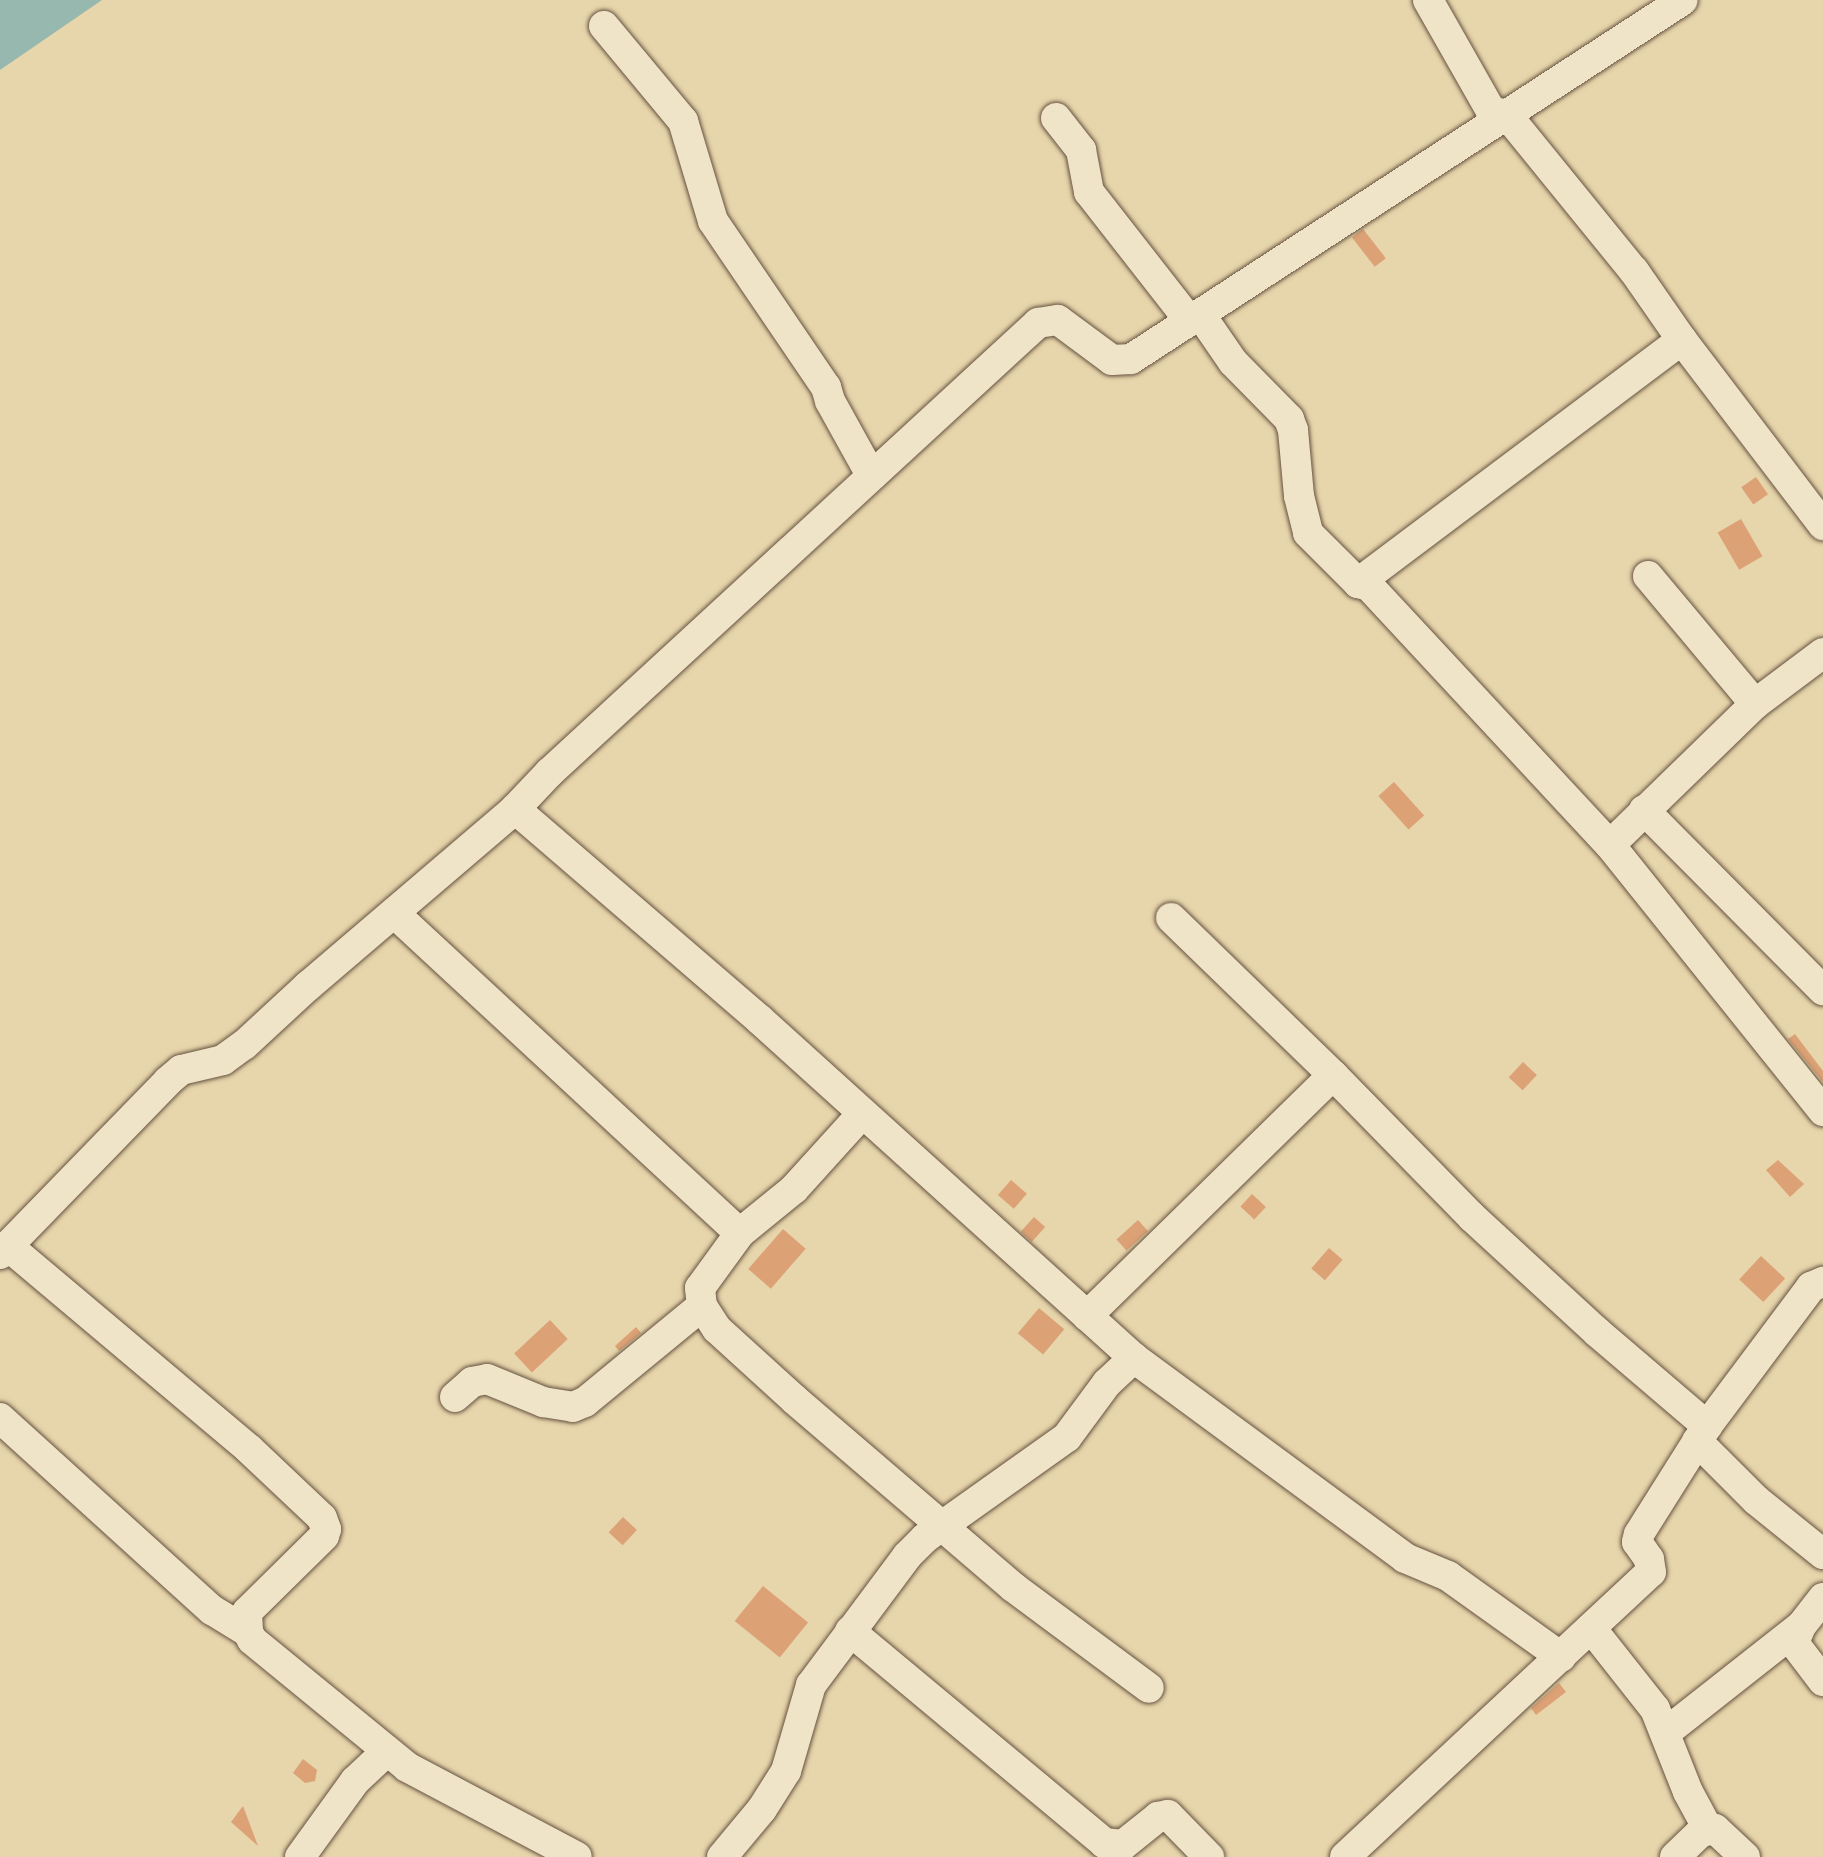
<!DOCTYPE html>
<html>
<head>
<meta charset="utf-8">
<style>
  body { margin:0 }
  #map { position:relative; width:1823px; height:1857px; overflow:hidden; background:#e7d5ab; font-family:"IM FELL Double Pica",serif }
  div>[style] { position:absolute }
  .water>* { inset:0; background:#97b8ae }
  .building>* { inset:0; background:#dca276; transform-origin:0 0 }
  .roads { filter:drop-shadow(0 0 2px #655240) drop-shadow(0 0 2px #655240) }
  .minor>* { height:30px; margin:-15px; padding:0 15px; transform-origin:15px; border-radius:15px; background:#efe4c8 }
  span { translate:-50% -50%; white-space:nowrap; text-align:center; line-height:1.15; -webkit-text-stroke:6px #efe4c8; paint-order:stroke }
</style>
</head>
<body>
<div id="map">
  <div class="water">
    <i style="clip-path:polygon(0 0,102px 0,0 70px)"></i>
  </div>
  <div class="building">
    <i style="left:1363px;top:229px;width:37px;height:14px;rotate:52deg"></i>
    <i style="left:1756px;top:477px;width:21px;height:18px;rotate:55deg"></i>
    <i style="left:1741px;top:519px;width:43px;height:27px;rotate:60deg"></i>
    <i style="left:1394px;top:782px;width:45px;height:21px;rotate:48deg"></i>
    <i style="clip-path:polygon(1795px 1034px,1823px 1071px,1823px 1082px,1788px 1039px)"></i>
    <i style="left:1523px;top:1062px;width:19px;height:21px;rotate:43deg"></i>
    <i style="clip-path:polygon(1778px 1160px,1804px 1184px,1790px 1197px,1766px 1170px)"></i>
    <i style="left:1011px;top:1180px;width:21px;height:20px;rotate:41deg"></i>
    <i style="left:1252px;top:1194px;width:19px;height:17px;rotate:43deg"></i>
    <i style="left:1034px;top:1217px;width:15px;height:20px;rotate:42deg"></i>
    <i style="left:1138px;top:1220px;width:15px;height:29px;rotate:48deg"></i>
    <i style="left:783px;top:1229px;width:30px;height:53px;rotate:41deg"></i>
    <i style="left:1329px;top:1248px;width:18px;height:27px;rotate:41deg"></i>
    <i style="left:1761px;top:1256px;width:33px;height:32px;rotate:43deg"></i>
    <i style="left:1039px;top:1308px;width:33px;height:33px;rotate:40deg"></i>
    <i style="left:550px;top:1320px;width:26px;height:49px;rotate:47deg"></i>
    <i style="clip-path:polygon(636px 1327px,641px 1333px,619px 1351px,615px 1346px)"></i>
    <i style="left:623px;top:1517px;width:19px;height:21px;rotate:43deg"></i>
    <i style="left:763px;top:1586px;width:58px;height:45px;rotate:39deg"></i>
    <i style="clip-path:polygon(1559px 1683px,1566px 1692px,1536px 1715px,1531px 1708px)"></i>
    <i style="clip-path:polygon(303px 1759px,317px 1770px,315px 1781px,305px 1783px,293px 1773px)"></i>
    <i style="clip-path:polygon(243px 1806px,258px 1846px,231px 1822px)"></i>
  </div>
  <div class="roads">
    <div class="minor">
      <i style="left:1428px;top:0;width:128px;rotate:60.4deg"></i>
      <i style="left:1491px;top:111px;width:16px;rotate:14deg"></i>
      <i style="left:1507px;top:115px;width:201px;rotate:50.9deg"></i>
      <i style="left:1634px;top:271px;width:84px;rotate:55.2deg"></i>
      <i style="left:1682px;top:340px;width:233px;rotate:52.7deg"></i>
      <i style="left:604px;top:26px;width:124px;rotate:50.3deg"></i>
      <i style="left:683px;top:121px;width:104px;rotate:73.3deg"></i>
      <i style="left:713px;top:221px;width:201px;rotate:55.8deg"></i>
      <i style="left:826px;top:387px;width:15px;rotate:74deg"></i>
      <i style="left:830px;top:401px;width:85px;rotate:61deg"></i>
      <i style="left:1056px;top:118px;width:41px;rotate:52deg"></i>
      <i style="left:1081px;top:150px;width:43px;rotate:79.2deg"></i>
      <i style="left:1089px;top:192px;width:162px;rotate:52deg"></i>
      <i style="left:1200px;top:314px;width:58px;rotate:55.5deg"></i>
      <i style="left:1233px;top:362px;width:80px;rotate:45.5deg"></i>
      <i style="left:1289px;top:419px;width:12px;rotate:70deg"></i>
      <i style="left:1293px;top:430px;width:66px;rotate:84.8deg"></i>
      <i style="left:1299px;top:496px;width:38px;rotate:76deg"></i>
      <i style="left:1308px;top:533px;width:71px;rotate:45deg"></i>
      <i style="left:1358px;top:583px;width:405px;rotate:-36.9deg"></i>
      <i style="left:1648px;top:576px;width:167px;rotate:50.1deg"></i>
      <i style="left:1358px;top:583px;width:11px;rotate:15deg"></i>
      <i style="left:1369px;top:586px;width:354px;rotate:47.1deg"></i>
      <i style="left:1823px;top:653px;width:85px;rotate:143.1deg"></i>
      <i style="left:1755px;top:704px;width:202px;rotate:135.8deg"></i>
      <i style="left:1610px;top:845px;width:341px;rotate:51.3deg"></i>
      <i style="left:515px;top:809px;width:322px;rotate:40.7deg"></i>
      <i style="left:759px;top:1019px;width:506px;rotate:42.11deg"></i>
      <i style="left:1134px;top:1358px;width:337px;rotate:36.4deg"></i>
      <i style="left:1405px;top:1558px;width:47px;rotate:22.7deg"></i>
      <i style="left:1448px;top:1576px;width:139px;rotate:35.6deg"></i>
      <i style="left:1644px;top:810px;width:254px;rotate:45.2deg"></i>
      <i style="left:394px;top:913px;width:471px;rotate:42.8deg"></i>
      <i style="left:1171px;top:918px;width:226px;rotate:44.1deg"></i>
      <i style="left:1333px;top:1075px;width:199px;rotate:45.6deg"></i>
      <i style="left:1472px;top:1217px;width:170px;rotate:42.6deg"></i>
      <i style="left:1597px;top:1332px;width:145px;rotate:40.5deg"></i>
      <i style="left:861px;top:1115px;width:100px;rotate:132.2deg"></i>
      <i style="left:794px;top:1189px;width:70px;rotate:140.8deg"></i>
      <i style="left:740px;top:1233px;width:68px;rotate:126deg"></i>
      <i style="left:700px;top:1288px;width:18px;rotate:84deg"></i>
      <i style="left:702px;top:1306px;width:27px;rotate:57deg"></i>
      <i style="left:717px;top:1329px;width:105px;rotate:42.3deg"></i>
      <i style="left:795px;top:1400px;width:287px;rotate:40.6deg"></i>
      <i style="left:1013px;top:1587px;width:169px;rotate:36.6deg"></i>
      <i style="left:8px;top:1246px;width:315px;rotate:40.1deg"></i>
      <i style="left:249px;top:1449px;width:100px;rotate:43.4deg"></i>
      <i style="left:322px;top:1518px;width:12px;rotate:70deg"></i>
      <i style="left:326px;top:1529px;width:7px;rotate:106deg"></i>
      <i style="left:324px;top:1536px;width:108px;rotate:135.4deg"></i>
      <i style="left:247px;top:1612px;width:20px;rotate:87deg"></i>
      <i style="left:248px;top:1632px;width:9px;rotate:63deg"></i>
      <i style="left:252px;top:1640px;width:200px;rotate:39.3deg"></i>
      <i style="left:407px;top:1767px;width:192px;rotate:27.9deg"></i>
      <i style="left:0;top:1254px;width:241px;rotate:-45.8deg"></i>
      <i style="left:168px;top:1081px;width:17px;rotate:-40deg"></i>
      <i style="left:181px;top:1070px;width:43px;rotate:-13.4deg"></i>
      <i style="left:223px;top:1060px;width:26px;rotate:-36deg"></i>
      <i style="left:244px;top:1045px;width:87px;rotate:-42.7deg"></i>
      <i style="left:308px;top:986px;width:272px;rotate:-40.5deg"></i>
      <i style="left:515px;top:809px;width:50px;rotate:-46.6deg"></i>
      <i style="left:549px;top:773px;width:665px;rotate:-42.62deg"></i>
      <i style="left:1038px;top:323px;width:20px;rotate:-9deg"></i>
      <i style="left:1058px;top:320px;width:67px;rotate:36.5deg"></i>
      <i style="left:1112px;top:360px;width:19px;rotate:-3deg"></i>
      <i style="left:1131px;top:359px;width:658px;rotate:-33.04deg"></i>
      <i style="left:1087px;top:1316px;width:344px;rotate:-44.4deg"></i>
      <i style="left:455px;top:1397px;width:23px;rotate:-41deg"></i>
      <i style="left:472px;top:1382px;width:15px;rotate:-11deg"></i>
      <i style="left:487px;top:1379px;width:61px;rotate:22.3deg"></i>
      <i style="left:543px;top:1402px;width:30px;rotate:9deg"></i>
      <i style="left:573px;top:1407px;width:13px;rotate:-23deg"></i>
      <i style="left:585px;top:1402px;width:151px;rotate:-39.4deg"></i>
      <i style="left:0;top:1418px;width:286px;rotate:42.2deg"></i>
      <i style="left:212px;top:1610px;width:42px;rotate:31.4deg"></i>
      <i style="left:1697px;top:1441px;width:83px;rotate:45deg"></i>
      <i style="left:1756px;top:1500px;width:86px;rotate:38.9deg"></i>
      <i style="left:1823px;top:1598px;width:36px;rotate:128deg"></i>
      <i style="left:1801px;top:1626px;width:18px;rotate:112deg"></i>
      <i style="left:1794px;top:1643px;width:48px;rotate:52.7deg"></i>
      <i style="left:1591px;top:1628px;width:103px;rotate:51.7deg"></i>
      <i style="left:1655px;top:1709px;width:89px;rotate:68.3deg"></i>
      <i style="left:1688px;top:1792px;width:42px;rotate:61.6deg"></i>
      <i style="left:850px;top:1631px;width:331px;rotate:39.8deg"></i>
      <i style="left:1104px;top:1843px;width:19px;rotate:6deg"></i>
      <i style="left:1123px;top:1845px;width:45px;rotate:-38.7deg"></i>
      <i style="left:1158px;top:1817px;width:10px;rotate:-11deg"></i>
      <i style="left:1168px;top:1815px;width:59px;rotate:45.7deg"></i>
      <i style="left:1665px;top:1733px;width:173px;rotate:-38.2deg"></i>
      <i style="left:300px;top:1857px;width:94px;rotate:-54.1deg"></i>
      <i style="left:355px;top:1781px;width:42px;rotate:-43.1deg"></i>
      <i style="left:722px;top:1857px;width:62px;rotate:-50.2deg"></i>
      <i style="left:762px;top:1809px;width:45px;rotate:-57.7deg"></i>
      <i style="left:786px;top:1771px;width:90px;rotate:-73.8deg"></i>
      <i style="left:811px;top:1685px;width:161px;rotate:-53.3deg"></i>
      <i style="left:907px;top:1556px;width:25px;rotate:-45deg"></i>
      <i style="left:925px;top:1538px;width:174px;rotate:-35.4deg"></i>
      <i style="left:1067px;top:1437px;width:67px;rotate:-53.5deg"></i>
      <i style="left:1107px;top:1383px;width:37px;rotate:-43deg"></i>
      <i style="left:1345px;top:1857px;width:418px;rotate:-43deg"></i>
      <i style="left:1651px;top:1572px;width:13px;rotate:-99deg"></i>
      <i style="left:1649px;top:1559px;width:21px;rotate:-125deg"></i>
      <i style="left:1637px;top:1542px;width:8px;rotate:-76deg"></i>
      <i style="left:1639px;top:1534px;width:128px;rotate:-57.8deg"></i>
      <i style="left:1707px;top:1426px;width:174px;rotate:-53.2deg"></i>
      <i style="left:1811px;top:1287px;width:13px;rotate:-23deg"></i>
      <i style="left:1675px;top:1857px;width:36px;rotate:-44deg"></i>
      <i style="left:1701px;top:1832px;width:14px;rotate:-12deg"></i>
      <i style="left:1715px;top:1829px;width:41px;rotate:43deg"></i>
    </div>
  </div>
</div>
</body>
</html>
